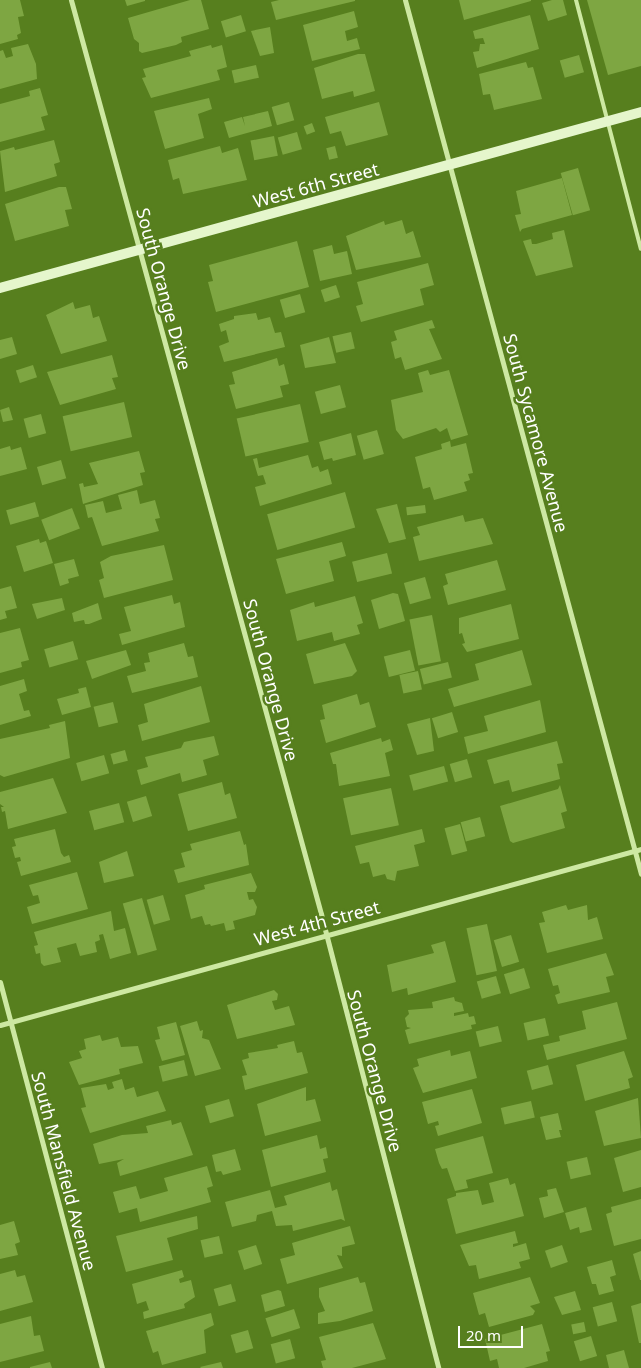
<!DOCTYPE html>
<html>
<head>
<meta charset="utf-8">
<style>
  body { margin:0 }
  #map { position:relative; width:641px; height:1368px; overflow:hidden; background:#577f1e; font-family:"Noto Sans",sans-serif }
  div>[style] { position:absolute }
  .building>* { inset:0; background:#7ea642; transform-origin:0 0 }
  .lane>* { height:4px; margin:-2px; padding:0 2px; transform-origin:2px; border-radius:2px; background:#cde8a2 }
  .street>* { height:5px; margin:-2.5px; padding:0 2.5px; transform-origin:2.5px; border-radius:2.5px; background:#cde8a2 }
  .secondary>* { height:10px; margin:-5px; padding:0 5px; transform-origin:5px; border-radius:5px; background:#e5f6cc }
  span { translate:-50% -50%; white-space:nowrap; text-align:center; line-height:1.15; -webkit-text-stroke:5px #577f1e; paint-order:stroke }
  .street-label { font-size:18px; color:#fff }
  .scale { position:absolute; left:458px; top:1326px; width:65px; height:22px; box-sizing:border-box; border:2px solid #fff; border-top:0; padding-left:6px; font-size:15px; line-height:18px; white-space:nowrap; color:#fff; -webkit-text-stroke:4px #577f1e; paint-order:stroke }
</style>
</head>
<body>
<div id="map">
  <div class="building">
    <i style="clip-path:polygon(0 0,20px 0,24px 16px,18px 17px,21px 33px,17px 35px,18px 39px,0 44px)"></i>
    <i style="clip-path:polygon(125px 0,145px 0,145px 1px,127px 6px)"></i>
    <i style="clip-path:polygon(190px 0,201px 0,209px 29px,181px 37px,182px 42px,176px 45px,142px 53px,139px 51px,139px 43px,134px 39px,128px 18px)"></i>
    <i style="clip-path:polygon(279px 0,355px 0,355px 1px,276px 20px,271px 2px)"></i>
    <i style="clip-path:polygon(459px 0,531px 0,531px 1px,464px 20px)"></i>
    <i style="clip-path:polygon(552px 0,563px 0,567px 15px,548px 21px,542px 3px)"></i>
    <i style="clip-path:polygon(587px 0,641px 0,641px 66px,608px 75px)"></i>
    <i style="clip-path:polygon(354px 11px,358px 27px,345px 31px,347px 41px,357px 38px,360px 49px,312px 61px,303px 25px)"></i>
    <i style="left:241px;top:15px;width:17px;height:21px;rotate:73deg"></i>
    <i style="clip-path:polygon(530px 15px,539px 49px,477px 68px,473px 52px,479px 51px,480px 44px,485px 44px,483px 38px,475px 39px,473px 31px)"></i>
    <i style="clip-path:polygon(270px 27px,274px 53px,260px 56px,251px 31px)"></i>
    <i style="clip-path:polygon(28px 44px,36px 64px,37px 79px,0 89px,0 51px,3px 50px,6px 58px,13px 56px,11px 48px)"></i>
    <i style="clip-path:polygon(211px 45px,212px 48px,222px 45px,227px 67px,217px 70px,220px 80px,151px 98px,142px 78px,146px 77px,143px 69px,191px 56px,189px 51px)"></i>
    <i style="clip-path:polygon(358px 54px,365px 54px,375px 91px,354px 97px,353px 91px,322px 99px,314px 68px)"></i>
    <i style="left:579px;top:55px;width:18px;height:20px;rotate:74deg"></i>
    <i style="clip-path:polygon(526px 62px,528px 68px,533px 67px,542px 99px,494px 110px,490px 94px,483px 95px,479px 74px)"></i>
    <i style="left:256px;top:65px;width:13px;height:25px;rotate:77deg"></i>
    <i style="clip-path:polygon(40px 88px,48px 115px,41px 117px,45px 130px,0 142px,0 104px,30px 96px,29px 91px)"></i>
    <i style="clip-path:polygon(209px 98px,212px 109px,198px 114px,204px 138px,165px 149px,154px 111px)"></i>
    <i style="left:289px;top:102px;width:19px;height:18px;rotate:74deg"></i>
    <i style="clip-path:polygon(379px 102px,388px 135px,346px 146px,341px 131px,330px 134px,325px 117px)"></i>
    <i style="clip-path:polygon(268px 111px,272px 126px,229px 138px,224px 122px,242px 117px,245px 126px,243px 117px)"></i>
    <i style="left:312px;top:123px;width:9px;height:9px;rotate:69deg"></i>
    <i style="left:297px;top:132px;width:18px;height:20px;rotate:74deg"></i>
    <i style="left:274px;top:136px;width:20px;height:24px;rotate:79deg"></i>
    <i style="clip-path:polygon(54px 140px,60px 162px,54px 164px,57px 176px,5px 192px,0 151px,14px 147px,15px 150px)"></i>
    <i style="clip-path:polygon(220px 146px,222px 153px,238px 148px,247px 180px,183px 194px,179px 178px,173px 180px,168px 160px)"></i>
    <i style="left:335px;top:146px;width:12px;height:9px;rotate:76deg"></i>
    <i style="left:578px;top:168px;width:44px;height:18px;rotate:74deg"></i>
    <i style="clip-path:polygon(562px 178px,572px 215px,522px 229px,520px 232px,515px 215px,521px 214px,516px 191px)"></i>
    <i style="clip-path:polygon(59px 187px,66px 187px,72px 209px,65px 210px,69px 226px,15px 241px,5px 204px)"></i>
    <i style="clip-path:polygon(402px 220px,406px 234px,413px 231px,421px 257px,356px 270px,346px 236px,384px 221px,385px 225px)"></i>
    <i style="clip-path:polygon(564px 230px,573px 267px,536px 276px,523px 241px,531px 239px,532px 244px,536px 244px,553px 239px,552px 233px)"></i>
    <i style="clip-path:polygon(297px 241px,309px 287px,216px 312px,208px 282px,213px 281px,209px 265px)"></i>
    <i style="clip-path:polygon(332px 245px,334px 254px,347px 251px,352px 274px,320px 281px,313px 250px)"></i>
    <i style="clip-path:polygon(428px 263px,434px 285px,420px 289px,424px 305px,361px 322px,356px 306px,363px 304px,357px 282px)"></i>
    <i style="left:336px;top:285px;width:13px;height:16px;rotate:72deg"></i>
    <i style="left:300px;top:294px;width:19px;height:21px;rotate:74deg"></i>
    <i style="clip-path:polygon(73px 302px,75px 309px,90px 305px,93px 318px,99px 316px,107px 341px,61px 354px,46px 315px)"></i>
    <i style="clip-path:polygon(256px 313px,258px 320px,270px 317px,275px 333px,281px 332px,285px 347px,224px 362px,219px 346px,229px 342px,226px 330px,221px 332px,219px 324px,234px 319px,234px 316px)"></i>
    <i style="clip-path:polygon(432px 320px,435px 328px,429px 329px,442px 359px,405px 370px,401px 357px,395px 359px,391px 342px,397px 340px,394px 331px)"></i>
    <i style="left:351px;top:332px;width:17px;height:19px;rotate:77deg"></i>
    <i style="clip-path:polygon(12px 337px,17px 354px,0 359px,0 340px)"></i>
    <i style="clip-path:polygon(329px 337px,336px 363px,305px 368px,300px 345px)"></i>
    <i style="clip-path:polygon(112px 355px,118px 377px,112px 378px,116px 389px,60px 405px,47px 372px)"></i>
    <i style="clip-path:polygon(277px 358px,279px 366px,284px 364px,289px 384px,280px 386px,283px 397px,236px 409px,229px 385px,235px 384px,232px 372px)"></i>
    <i style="left:33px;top:365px;width:13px;height:18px;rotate:72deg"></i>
    <i style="clip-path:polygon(428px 370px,430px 375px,449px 370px,468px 435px,451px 440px,447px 428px,440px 432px,436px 428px,403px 439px,396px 430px,391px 400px,423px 392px,418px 373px)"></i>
    <i style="left:340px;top:385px;width:23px;height:26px;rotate:75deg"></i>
    <i style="left:124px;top:402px;width:36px;height:63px;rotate:77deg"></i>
    <i style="left:300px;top:404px;width:39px;height:65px;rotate:77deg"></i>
    <i style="clip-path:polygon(9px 407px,13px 420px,3px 422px,0 410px)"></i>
    <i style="left:41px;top:414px;width:20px;height:18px;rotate:75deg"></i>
    <i style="left:377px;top:430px;width:25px;height:21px;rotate:74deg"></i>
    <i style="clip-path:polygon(351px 433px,356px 455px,333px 461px,332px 458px,324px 460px,319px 442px)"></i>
    <i style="clip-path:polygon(450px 441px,451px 447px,466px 443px,473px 473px,468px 474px,470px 480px,464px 482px,467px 491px,434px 500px,430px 487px,423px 489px,415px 457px,442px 449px,441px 444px)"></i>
    <i style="clip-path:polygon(10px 446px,11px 450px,21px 447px,27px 469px,0 476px,0 449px)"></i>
    <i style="clip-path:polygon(139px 451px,145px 472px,140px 473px,143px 485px,83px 504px,79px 484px,83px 483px,84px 487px,98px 484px,89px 463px)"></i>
    <i style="clip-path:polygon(308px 455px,312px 468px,318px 466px,320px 472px,328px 469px,332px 484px,260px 506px,255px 487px,266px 484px,263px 475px,258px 476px,253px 459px,257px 458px,259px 468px)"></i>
    <i style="left:61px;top:460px;width:19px;height:25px;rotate:74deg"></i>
    <i style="clip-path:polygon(137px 490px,140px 504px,155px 500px,160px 518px,155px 519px,159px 531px,102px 546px,92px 517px,88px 518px,85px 505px,103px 501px,106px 513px,122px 509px,118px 495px)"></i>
    <i style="left:345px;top:492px;width:37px;height:81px;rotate:74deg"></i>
    <i style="left:35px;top:502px;width:15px;height:30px;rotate:74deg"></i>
    <i style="clip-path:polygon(397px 504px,406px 539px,389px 543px,376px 509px)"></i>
    <i style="left:425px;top:505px;width:8px;height:19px;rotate:83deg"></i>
    <i style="left:72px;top:508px;width:22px;height:33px;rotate:69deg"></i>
    <i style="clip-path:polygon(463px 515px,465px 522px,483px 518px,493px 544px,419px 561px,413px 537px,420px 535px,417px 527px)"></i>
    <i style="clip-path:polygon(39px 539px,40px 543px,46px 541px,53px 563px,24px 572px,16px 546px)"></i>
    <i style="clip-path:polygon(342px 542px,346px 556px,329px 561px,334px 581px,286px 594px,276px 559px)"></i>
    <i style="clip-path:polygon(164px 545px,173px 580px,104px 598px,99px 580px,104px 578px,100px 562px,111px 556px)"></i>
    <i style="left:387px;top:553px;width:21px;height:36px;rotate:76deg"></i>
    <i style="clip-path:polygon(74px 559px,79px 576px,68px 579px,69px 583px,60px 586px,54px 564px)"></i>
    <i style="clip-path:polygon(497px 560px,506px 590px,448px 605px,443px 586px,448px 584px,445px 574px)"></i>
    <i style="left:425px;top:577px;width:22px;height:22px;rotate:74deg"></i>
    <i style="clip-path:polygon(11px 586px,17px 608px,5px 611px,7px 618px,0 620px,0 589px)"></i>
    <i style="clip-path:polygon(393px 593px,398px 594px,405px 621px,379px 629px,371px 600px)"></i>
    <i style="clip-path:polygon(172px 595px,174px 604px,180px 602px,185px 627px,122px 645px,119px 634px,131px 631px,124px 607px)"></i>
    <i style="clip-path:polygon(355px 596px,363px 623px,357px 625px,360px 634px,334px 641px,332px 632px,297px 641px,290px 610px,314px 602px,315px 607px)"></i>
    <i style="clip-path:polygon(62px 598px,65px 610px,37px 619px,32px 604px)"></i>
    <i style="clip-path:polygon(98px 603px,102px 619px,89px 624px,85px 624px,84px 620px,74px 622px,72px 613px)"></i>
    <i style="clip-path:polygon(511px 604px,519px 639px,467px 652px,462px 644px,465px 643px,462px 633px,459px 634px,459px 618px)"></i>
    <i style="left:432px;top:615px;width:47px;height:23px;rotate:79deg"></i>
    <i style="clip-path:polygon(20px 628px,29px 660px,21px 662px,22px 667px,0 673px,0 633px)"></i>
    <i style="left:73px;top:641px;width:19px;height:30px;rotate:74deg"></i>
    <i style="clip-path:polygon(184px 643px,188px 657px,193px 656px,198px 677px,132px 693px,127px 676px,146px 671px,144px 663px,150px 662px,148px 653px)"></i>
    <i style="clip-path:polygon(345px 643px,357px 671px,352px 676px,314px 684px,306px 654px)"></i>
    <i style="clip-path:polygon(126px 650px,131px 665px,92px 679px,86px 661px)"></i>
    <i style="left:410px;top:650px;width:21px;height:27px;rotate:76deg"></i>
    <i style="clip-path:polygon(522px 650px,532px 685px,454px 707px,448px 689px,479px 680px,475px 664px)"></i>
    <i style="left:448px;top:662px;width:16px;height:29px;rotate:76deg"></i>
    <i style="left:418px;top:671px;width:19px;height:19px;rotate:78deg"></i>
    <i style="clip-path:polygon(24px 679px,27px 691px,19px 694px,24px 711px,29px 710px,31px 716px,0 725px,0 686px)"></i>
    <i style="clip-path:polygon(201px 686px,210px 722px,142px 741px,138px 725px,148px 722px,144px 704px)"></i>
    <i style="clip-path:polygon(86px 687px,91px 707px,62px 715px,57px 699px,79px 693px,78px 689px)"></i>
    <i style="clip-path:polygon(357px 694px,360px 705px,369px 702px,376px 727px,326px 743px,320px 720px,325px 719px,322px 705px)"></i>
    <i style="clip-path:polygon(540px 700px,546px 732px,468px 754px,464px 737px,488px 731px,484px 716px)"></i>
    <i style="left:113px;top:702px;width:21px;height:20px;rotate:76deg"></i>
    <i style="left:452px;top:712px;width:21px;height:21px;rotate:73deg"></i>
    <i style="clip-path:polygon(430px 718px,434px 751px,417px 755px,407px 724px)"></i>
    <i style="clip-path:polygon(65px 721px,70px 758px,4px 777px,0 775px,0 739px,50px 728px,49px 725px)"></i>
    <i style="clip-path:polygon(214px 736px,219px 755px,203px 760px,207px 775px,182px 782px,180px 773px,141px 785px,137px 770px,148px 767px,145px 757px,181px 748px,184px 742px)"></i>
    <i style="clip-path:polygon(381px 738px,382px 742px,390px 739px,393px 750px,385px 753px,390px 776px,339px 786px,336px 764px,333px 764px,330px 753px)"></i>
    <i style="clip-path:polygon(557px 741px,563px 763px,557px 764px,560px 779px,512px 792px,509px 780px,494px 784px,487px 760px)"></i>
    <i style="left:125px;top:750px;width:11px;height:15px;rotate:75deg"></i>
    <i style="left:104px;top:755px;width:19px;height:29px;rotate:74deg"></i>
    <i style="left:467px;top:759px;width:19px;height:18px;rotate:74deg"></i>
    <i style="left:444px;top:766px;width:16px;height:36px;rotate:75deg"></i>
    <i style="clip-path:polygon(53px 778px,67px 813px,8px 829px,5px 811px,2px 812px,1px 807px,4px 807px,0 804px,0 792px)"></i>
    <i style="clip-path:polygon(222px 782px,225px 795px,230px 793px,237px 818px,188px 831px,178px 794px)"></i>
    <i style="clip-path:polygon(560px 785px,567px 811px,561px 813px,565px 828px,513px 843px,510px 841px,500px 806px,558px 789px)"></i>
    <i style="left:391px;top:788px;width:38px;height:49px;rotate:78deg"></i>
    <i style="left:146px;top:796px;width:21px;height:20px;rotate:73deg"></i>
    <i style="left:119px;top:803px;width:20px;height:31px;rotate:75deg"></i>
    <i style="left:480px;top:817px;width:20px;height:20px;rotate:75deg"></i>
    <i style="left:460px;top:824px;width:28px;height:16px;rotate:75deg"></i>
    <i style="clip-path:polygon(55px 829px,61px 853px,64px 857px,69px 855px,71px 862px,21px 876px,17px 862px,21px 861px,20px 857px,15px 858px,12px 847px,16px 846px,14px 839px)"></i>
    <i style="clip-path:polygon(422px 829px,425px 842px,414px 845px,419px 866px,397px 871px,395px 881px,387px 879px,385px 874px,373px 877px,369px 862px,360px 864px,355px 846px)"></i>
    <i style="clip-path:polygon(240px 831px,244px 845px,246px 844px,249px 865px,178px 883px,174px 870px,185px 867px,181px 853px,192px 850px,190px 844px)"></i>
    <i style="clip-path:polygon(127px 851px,134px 876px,104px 883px,99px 862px)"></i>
    <i style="clip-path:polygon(77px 872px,88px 909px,32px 924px,27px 907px,40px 903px,38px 895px,33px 896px,29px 885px)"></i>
    <i style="clip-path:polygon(251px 873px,257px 887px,255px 892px,247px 892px,249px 900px,253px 899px,257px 907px,255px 915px,233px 921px,235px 929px,226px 931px,224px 923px,211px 926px,210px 924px,205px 925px,202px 916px,191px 919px,185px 895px,205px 889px,204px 885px)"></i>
    <i style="left:163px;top:895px;width:26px;height:17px;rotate:74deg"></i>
    <i style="left:142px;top:898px;width:54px;height:20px;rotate:74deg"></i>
    <i style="clip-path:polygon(566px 905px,568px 910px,587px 905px,588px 920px,597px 917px,603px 939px,547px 953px,539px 923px,545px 922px,542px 912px)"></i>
    <i style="clip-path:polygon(111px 911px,114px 931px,125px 928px,131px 953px,110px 959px,103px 934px,99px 935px,100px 940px,95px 942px,97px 952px,80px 956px,76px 943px,57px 948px,61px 962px,44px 966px,41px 963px,40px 953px,36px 954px,34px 946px,38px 945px,34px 932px)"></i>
    <i style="left:487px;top:924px;width:48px;height:21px;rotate:78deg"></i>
    <i style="left:511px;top:935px;width:28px;height:18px;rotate:73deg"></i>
    <i style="clip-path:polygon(445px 941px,456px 982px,408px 995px,407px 988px,392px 992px,387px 965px,434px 953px,431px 945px)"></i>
    <i style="clip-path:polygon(606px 953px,614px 975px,606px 977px,610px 992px,558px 1004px,555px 995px,560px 993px,558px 985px,553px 986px,548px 969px)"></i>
    <i style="left:524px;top:968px;width:21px;height:21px;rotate:73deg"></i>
    <i style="left:496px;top:976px;width:18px;height:20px;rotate:74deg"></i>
    <i style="clip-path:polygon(274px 990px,278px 994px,277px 1000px,272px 1001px,275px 1010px,289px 1006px,295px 1025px,237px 1039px,227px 1005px)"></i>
    <i style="clip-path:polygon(454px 997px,455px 1001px,462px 1003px,464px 1011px,454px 1013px,454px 1016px,468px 1013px,469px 1017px,474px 1016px,476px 1024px,471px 1025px,472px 1029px,409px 1044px,405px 1030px,411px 1028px,407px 1027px,405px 1018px,409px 1014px,408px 1010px,433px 1008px,432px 1002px)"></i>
    <i style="clip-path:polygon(617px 1002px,627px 1039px,547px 1060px,543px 1045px,560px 1041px,559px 1036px,586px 1029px,582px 1011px)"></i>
    <i style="left:545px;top:1018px;width:18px;height:22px;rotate:77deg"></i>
    <i style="clip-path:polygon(197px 1021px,200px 1031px,203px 1030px,202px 1038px,209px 1040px,221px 1069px,195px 1076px,180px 1026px)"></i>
    <i style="clip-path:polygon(176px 1022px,185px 1055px,162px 1061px,155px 1040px,160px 1039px,157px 1027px)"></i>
    <i style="left:498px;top:1026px;width:16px;height:23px;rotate:76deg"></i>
    <i style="clip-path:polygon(100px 1035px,102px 1041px,118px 1037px,121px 1047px,138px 1046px,143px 1063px,119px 1069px,120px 1074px,79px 1085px,69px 1062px,82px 1058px,79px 1051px,86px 1049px,84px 1039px)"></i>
    <i style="clip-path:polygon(294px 1041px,297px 1053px,302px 1052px,308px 1073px,245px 1090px,242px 1076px,247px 1075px,242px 1060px,249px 1058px,248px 1053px,278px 1048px,277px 1045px)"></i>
    <i style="clip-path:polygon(450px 1050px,451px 1056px,470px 1051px,477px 1078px,423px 1093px,413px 1068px,419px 1066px,417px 1059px)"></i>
    <i style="clip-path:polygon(624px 1051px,633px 1077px,628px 1079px,630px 1088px,585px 1101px,576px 1065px)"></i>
    <i style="left:184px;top:1060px;width:16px;height:26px;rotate:76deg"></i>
    <i style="left:548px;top:1065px;width:20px;height:22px;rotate:75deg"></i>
    <i style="clip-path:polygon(122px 1079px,125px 1090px,134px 1087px,137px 1097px,158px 1091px,166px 1111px,90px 1133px,81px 1108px,86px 1107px,81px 1088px,106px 1084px,108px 1090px,114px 1088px,112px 1082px)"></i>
    <i style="clip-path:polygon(306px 1087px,306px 1101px,315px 1099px,321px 1121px,265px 1136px,257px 1104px)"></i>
    <i style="clip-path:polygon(472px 1089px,482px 1123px,438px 1136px,435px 1126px,439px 1125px,438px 1121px,428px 1124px,422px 1102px)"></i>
    <i style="clip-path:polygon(638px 1098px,641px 1138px,604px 1146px,595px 1111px)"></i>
    <i style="left:229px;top:1099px;width:18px;height:25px;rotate:74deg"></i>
    <i style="left:531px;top:1101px;width:17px;height:31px;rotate:77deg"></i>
    <i style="clip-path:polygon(558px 1113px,562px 1130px,559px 1130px,561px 1137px,546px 1140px,540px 1117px)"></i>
    <i style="clip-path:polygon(171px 1120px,172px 1125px,181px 1122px,193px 1155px,120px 1176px,117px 1163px,124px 1159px,99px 1164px,93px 1144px,122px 1135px,148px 1133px,146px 1126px)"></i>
    <i style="clip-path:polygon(317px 1135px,320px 1149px,326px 1147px,328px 1158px,323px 1159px,326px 1172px,271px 1187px,262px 1150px)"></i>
    <i style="clip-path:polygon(483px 1136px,493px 1173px,466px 1180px,468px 1188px,455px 1191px,447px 1168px,442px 1169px,439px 1163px,435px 1149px)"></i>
    <i style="clip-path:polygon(235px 1149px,241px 1170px,223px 1175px,221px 1171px,216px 1172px,212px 1155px)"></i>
    <i style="clip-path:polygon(641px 1150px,641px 1187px,623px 1192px,614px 1158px)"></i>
    <i style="left:587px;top:1157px;width:18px;height:21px;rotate:77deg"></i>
    <i style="clip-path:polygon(207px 1166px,213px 1186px,207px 1188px,211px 1202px,140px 1222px,137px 1208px,119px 1213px,113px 1192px,136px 1186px,140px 1199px,168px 1191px,164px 1178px)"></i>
    <i style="clip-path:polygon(508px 1178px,510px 1185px,515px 1183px,524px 1216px,456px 1234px,447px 1199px,456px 1196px,456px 1193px,478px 1190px,482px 1205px,494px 1202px,489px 1183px)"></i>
    <i style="clip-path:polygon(330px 1182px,332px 1191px,337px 1189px,345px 1221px,341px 1219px,293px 1231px,292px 1225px,276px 1226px,272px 1211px,257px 1215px,256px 1221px,232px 1227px,225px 1202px,270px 1190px,275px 1208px,287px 1205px,284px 1196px)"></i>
    <i style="clip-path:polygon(556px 1188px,564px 1212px,544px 1218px,539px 1198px,548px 1196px,547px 1190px)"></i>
    <i style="clip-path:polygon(641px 1199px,641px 1239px,614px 1246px,606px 1214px,612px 1212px,611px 1207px)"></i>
    <i style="clip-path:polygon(586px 1207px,592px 1230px,580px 1233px,579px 1227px,570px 1230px,565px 1213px)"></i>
    <i style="clip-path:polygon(197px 1216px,198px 1229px,167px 1238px,173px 1260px,126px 1272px,116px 1236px)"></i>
    <i style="clip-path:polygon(14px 1221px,20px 1242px,15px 1244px,18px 1255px,0 1259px,0 1225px)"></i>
    <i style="clip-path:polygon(350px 1226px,355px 1244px,342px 1247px,342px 1256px,337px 1255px,343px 1268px,287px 1284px,280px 1259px,295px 1255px,292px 1243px)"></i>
    <i style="clip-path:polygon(515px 1231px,518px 1243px,513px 1244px,513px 1247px,526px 1243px,530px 1259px,519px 1262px,521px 1268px,479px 1279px,476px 1265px,469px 1266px,460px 1245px)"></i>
    <i style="left:219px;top:1236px;width:18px;height:19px;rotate:77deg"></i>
    <i style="left:256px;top:1245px;width:20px;height:19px;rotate:72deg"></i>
    <i style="left:562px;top:1245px;width:18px;height:18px;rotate:71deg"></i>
    <i style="clip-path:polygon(641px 1251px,641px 1280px,640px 1280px,633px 1254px)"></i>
    <i style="clip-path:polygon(612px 1260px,616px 1275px,610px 1277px,614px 1291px,599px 1295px,596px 1284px,592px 1284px,587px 1267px)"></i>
    <i style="clip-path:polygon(15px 1270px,17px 1277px,25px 1275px,33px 1302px,0 1311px,0 1274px)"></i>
    <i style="clip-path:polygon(182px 1270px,184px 1277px,179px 1279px,180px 1283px,191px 1280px,195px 1297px,184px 1304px,185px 1308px,144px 1319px,143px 1312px,149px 1310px,146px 1301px,137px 1304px,132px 1284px)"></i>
    <i style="clip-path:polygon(358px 1277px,360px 1283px,365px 1282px,373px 1311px,340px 1321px,318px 1324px,318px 1313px,325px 1311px,319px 1297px,319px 1288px)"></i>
    <i style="clip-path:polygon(530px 1277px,540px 1303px,530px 1306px,535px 1311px,533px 1315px,489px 1327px,485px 1313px,479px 1315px,473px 1293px)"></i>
    <i style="left:231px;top:1284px;width:18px;height:18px;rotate:74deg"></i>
    <i style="clip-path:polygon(278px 1290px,281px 1291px,285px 1306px,265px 1312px,261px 1295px)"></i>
    <i style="clip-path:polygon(575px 1291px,581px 1310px,562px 1315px,554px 1297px)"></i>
    <i style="left:612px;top:1302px;width:20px;height:20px;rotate:75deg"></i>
    <i style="clip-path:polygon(641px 1303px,641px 1343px,639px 1343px,631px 1306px)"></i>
    <i style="left:294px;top:1309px;width:20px;height:30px;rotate:72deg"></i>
    <i style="clip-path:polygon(211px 1313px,214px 1325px,204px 1330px,206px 1353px,162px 1365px,158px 1351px,153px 1353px,146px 1331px)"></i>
    <i style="clip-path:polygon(31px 1316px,34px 1336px,40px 1335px,44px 1351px,0 1362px,0 1324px)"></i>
    <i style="left:584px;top:1322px;width:10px;height:13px;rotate:79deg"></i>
    <i style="clip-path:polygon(373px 1323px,386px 1359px,352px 1368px,323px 1368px,321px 1361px,326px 1360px,319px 1337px)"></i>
    <i style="clip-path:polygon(542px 1324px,550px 1351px,546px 1352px,548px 1361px,524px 1368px,499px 1368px,497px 1359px,490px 1361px,485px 1339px)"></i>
    <i style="left:248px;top:1330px;width:19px;height:18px;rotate:74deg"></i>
    <i style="left:591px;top:1336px;width:21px;height:18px;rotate:73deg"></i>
    <i style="left:290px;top:1339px;width:20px;height:20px;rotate:75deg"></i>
    <i style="clip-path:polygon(624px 1350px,629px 1368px,609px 1368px,606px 1355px)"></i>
    <i style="clip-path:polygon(50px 1362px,52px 1368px,30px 1368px,30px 1367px)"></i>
    <i style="clip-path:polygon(221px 1362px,223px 1368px,201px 1368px,200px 1367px)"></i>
  </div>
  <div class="lane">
    <i style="left:576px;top:0;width:257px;rotate:75.4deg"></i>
  </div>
  <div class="street">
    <i style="left:71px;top:0;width:948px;rotate:74.7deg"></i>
    <i style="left:321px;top:914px;width:469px;rotate:75.5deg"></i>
    <i style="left:405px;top:0;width:905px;rotate:74.89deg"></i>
    <i style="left:0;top:982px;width:399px;rotate:75.2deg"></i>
    <i style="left:0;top:1025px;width:665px;rotate:-15.35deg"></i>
  </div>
  <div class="secondary">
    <i style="left:0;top:288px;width:665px;rotate:-15.35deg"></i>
  </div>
  <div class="street-label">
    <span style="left:316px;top:185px;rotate:-15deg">West 6th Street</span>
    <span style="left:164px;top:289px;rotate:75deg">South Orange Drive</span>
    <span style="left:536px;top:433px;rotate:75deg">South Sycamore Avenue</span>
    <span style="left:271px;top:680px;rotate:75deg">South Orange Drive</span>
    <span style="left:317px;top:923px;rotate:-15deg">West 4th Street</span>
    <span style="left:375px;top:1071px;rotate:75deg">South Orange Drive</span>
    <span style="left:64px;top:1171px;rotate:75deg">South Mansfield Avenue</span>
  </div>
  <div class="scale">20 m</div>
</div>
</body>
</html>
